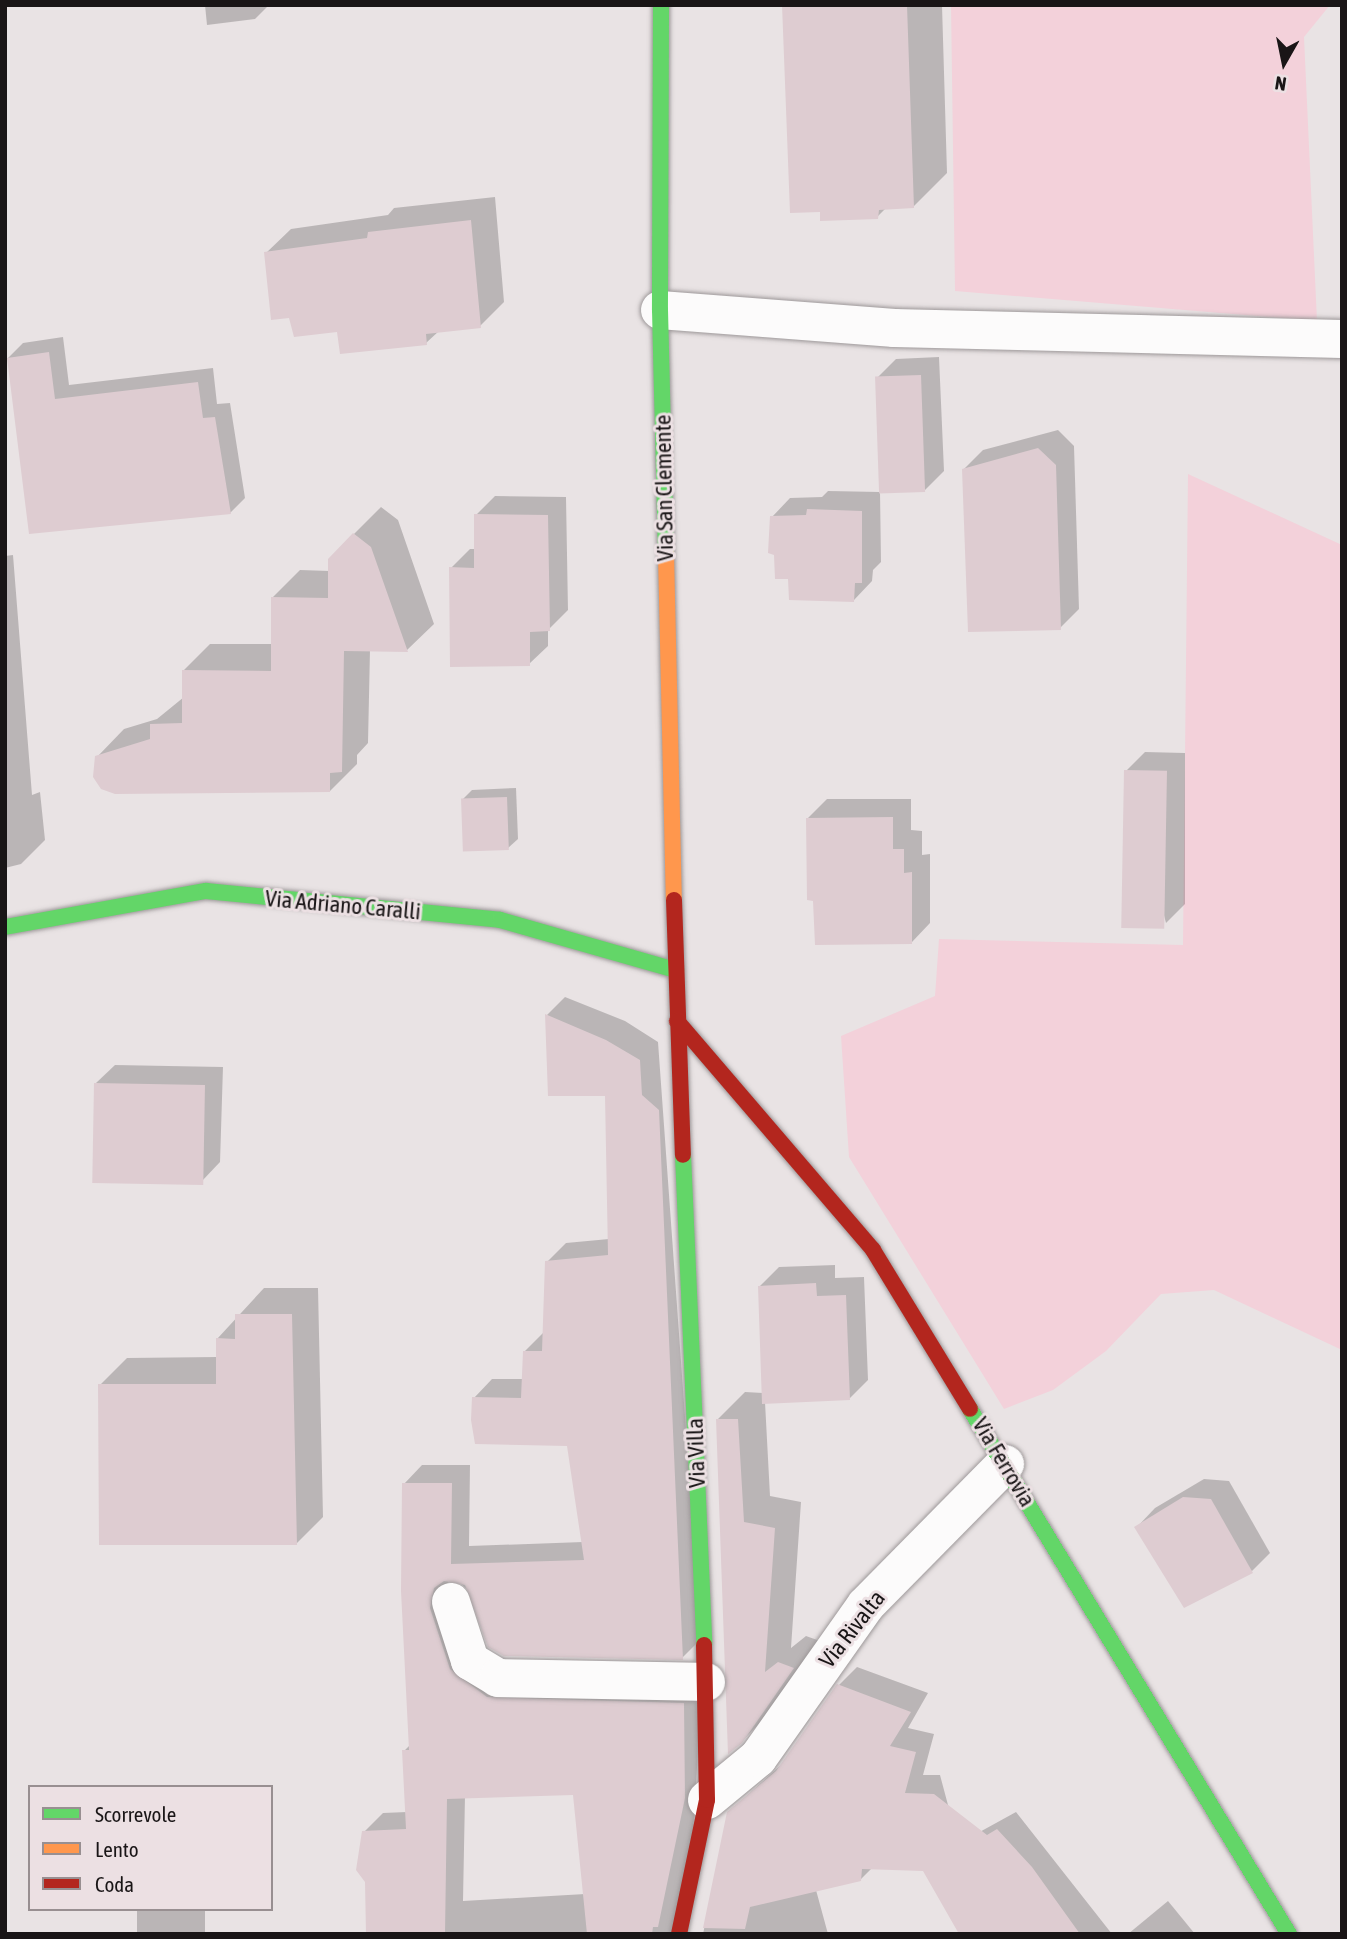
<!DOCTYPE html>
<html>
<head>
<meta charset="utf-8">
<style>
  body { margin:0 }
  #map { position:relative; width:1347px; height:1939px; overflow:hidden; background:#e9e3e4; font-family:"Asap Condensed",sans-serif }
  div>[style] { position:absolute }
  .green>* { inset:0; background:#f3d1da }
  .shadow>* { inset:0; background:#0003; transform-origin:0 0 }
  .building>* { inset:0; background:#deccd1; transform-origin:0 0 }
  .roads { filter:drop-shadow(0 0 2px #9d9899) drop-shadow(0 0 2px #9d9899) }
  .street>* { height:38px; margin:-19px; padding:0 19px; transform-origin:19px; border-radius:19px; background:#fcfbfb }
  .fast>* { height:16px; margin:-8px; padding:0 8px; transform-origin:8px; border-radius:8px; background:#63d668 }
  .slow>* { height:16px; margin:-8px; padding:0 8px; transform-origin:8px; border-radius:8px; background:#ff974d }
  .jam>* { height:16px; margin:-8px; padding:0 8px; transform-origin:8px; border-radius:8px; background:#b3261e }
  span { translate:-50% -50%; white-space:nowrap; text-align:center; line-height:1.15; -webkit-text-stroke:6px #ece0e3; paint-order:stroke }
  .street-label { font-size:23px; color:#191516 }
  .frame { position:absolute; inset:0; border:7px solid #191516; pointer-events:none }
  .legend { position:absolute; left:28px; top:1785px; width:245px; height:126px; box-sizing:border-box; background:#ece0e3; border:2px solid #988f91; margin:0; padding:9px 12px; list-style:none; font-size:21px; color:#191516 }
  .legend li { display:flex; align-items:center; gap:14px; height:35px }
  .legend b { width:35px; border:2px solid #988f91 }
  .north { position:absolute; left:1249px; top:28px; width:70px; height:70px; -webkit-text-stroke:5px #ece0e3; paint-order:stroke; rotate:189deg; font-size:19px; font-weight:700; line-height:28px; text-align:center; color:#191516 }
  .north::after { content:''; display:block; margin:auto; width:24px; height:32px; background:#191516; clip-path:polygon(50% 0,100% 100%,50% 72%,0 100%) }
</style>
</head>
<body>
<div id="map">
  <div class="green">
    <i style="clip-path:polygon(951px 5px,1330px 5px,1304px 37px,1317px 321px,955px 291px)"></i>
    <i style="clip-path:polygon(1188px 474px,1342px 545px,1342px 1350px,1214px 1290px,1161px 1294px,1106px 1351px,1053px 1390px,1004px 1409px,849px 1157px,841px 1036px,935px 996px,939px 939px,1183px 945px)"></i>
  </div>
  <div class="shadow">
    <i style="clip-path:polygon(205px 5px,269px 5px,255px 19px,207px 25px)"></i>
    <i style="clip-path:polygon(784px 5px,942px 5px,947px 173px,913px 207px,886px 208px,877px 217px)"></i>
    <i style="clip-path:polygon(495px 197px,504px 302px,480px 326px,439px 331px,426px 343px,339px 330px,266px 253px,291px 229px,388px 215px,394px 208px)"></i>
    <i style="clip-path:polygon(63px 337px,69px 385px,213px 368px,217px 404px,230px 403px,245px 498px,230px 513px,30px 532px,8px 358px,23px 343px)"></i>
    <i style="clip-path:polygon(939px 357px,944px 471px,925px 490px,880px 491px,881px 562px,873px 570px,872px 581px,854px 600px,790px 577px,772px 517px,790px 498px,822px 497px,828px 491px,880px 492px,877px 378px,896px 359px)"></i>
    <i style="clip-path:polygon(1058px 430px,1074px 446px,1079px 609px,1060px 628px,964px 469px,983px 450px)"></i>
    <i style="clip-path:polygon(495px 496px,566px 497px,568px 610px,548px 630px,548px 646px,529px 664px,451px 568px,470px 549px,476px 549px,476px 515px)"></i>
    <i style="clip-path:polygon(381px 507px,398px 520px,434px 624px,407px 650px,370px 650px,368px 743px,357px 755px,357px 764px,330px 791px,97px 757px,124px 729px,157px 719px,184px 697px,183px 671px,210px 644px,273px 644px,273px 597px,300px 570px,330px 571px,354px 534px)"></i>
    <i style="clip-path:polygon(13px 555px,32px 795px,40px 792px,45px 840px,21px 864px,5px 868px,5px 556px)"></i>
    <i style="clip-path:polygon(1145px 752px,1185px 753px,1185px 904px,1166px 923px,1126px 771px)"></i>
    <i style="clip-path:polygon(516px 788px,518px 839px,508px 848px,463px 799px,472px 790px)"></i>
    <i style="clip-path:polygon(827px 799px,911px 799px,911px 830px,922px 831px,922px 855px,930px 854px,930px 923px,912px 942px,808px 818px)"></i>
    <i style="clip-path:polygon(evenodd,565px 997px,625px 1021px,658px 1042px,701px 1639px,682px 1658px,473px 1594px,455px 1579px,448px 1581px,467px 1649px,477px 1661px,702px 1685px,687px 1934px,369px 1934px,364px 1832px,383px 1813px,407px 1812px,404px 1751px,411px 1744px,404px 1484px,422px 1465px,470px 1465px,469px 1546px,583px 1542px,568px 1444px,474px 1398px,492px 1379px,524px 1379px,525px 1351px,544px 1332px,547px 1262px,566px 1243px,609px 1239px,607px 1094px,547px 1015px,565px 997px,574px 1793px,585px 1894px,463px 1901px,465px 1796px,574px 1793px)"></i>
    <i style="clip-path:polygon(115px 1065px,223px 1067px,220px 1162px,202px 1181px,96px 1083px)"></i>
    <i style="clip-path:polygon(835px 1265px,835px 1278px,864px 1277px,868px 1380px,850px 1398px,765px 1402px,770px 1496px,801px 1502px,791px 1648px,806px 1636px,820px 1641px,769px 1714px,741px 1742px,718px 1419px,745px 1392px,763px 1393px,760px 1286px,779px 1267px)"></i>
    <i style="clip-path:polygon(264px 1288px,318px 1288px,323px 1517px,296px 1544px,100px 1385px,127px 1358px,217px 1357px,217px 1339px)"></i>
    <i style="clip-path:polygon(1204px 1479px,1229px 1481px,1270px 1553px,1252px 1571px,1137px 1527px,1155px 1508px)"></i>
    <i style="clip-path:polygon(857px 1667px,928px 1693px,908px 1728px,934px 1734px,923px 1775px,940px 1775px,960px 1850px,976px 1834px,1016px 1812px,1112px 1934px,1018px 1934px,958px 1853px,872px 1868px,860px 1880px,816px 1890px,828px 1934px,703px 1934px,728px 1813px,782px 1764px,838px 1686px)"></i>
    <i style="clip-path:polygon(1168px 1901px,1195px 1934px,1128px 1934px)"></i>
    <i style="left:137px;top:1909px;width:68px;height:25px"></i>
  </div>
  <div class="building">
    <i style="clip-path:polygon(782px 5px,907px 5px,914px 208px,879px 210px,878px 219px,820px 221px,820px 212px,790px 213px)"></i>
    <i style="clip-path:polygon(471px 220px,481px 328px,426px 334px,427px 345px,340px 354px,337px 332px,294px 337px,289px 318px,271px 320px,264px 252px,367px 238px,368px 232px)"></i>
    <i style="clip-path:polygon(49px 352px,55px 399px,198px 382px,203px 418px,215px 417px,231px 514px,29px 534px,7px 358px)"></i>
    <i style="left:921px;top:375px;width:117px;height:46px;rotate:88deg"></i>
    <i style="clip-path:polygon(1038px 448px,1056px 465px,1061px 630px,968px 632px,962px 469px)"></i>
    <i style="clip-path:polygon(807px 509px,862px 511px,862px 583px,855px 583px,854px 602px,789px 600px,788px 579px,775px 579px,774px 555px,768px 553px,770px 516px,806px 515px)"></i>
    <i style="clip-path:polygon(474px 514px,548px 515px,550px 631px,530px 632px,530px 666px,450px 667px,449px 567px,474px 568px)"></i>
    <i style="clip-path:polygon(353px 533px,371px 547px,408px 652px,344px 651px,342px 772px,330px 773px,330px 792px,115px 794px,101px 789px,93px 777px,95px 756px,150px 739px,150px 724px,182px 723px,182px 670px,271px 671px,271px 597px,328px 598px,328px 559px)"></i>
    <i style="left:1124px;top:770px;width:43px;height:158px;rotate:1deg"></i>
    <i style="left:507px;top:797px;width:53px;height:46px;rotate:88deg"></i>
    <i style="clip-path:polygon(893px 817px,893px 849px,904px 849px,904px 873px,912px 872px,912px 944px,815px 945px,813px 901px,807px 900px,806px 818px)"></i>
    <i style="clip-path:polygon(545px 1014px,606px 1040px,640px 1060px,642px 1095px,659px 1110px,683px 1660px,504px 1656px,488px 1647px,465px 1585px,444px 1581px,434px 1588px,430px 1608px,450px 1669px,487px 1697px,684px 1703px,685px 1798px,658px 1927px,653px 1927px,652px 1934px,587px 1934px,573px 1795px,447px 1799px,445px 1934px,366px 1934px,365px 1882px,356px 1870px,362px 1831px,406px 1829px,402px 1750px,409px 1750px,401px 1591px,402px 1483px,452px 1483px,451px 1564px,584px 1560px,567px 1446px,475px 1444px,471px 1420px,472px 1397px,521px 1398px,523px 1351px,542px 1351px,545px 1261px,608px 1255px,605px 1096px,548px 1096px)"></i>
    <i style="left:94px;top:1083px;width:111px;height:100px;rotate:1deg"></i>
    <i style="clip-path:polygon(816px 1283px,817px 1296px,846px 1295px,850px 1400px,762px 1404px,758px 1286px)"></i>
    <i style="clip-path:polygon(235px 1314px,292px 1314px,297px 1545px,99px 1545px,98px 1384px,216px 1384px,216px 1338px,235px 1339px)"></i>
    <i style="clip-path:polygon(716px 1419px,738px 1419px,744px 1522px,775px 1528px,765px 1672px,778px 1662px,794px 1668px,742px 1743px,728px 1754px)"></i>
    <i style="clip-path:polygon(1183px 1497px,1211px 1499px,1253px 1573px,1184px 1608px,1134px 1527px)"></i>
    <i style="clip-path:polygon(837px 1684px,911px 1712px,890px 1746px,916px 1752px,905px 1793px,934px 1794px,987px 1835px,997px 1829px,1032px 1867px,1080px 1934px,959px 1934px,923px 1871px,862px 1869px,861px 1881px,750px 1907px,745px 1929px,703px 1928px,727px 1812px,776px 1771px)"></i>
  </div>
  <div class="roads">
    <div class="street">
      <i style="left:660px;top:310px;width:235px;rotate:4.4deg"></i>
      <i style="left:894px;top:328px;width:448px;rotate:1.4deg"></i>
      <i style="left:451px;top:1602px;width:62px;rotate:72.1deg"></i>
      <i style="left:470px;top:1661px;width:33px;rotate:31deg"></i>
      <i style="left:498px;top:1678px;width:208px;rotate:1.1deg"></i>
      <i style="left:707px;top:1800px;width:66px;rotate:-39.5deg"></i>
      <i style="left:758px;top:1758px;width:187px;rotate:-54.8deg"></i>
      <i style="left:866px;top:1605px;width:198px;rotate:-45.4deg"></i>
    </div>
    <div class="fast">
      <i style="left:661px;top:5px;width:305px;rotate:90.2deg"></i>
      <i style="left:660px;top:310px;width:244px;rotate:88.6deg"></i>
      <i style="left:5px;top:927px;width:204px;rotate:-10.2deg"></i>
      <i style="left:206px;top:891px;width:295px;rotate:5.6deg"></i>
      <i style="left:500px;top:920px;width:183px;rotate:15.9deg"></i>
      <i style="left:683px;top:1155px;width:490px;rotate:87.5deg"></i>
      <i style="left:970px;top:1409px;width:614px;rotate:58.72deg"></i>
    </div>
    <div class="slow">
      <i style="left:666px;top:554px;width:346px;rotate:88.7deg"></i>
    </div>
    <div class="jam">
      <i style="left:674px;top:900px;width:255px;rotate:88deg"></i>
      <i style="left:677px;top:1021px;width:301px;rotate:49.4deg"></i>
      <i style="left:873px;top:1250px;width:186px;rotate:58.6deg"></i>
      <i style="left:679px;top:1934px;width:137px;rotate:-78.2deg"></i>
      <i style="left:707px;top:1800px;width:155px;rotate:-91.1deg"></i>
    </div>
  </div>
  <div class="street-label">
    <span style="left:664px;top:488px;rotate:-91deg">Via San Clemente</span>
    <span style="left:343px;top:905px;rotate:5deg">Via Adriano Caralli</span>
    <span style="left:696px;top:1453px;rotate:-92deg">Via Villa</span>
    <span style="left:1004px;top:1462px;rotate:59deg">Via Ferrovia</span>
    <span style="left:852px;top:1629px;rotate:-52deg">Via Rivalta</span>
  </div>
  <div class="frame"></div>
  <ul class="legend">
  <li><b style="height:9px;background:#63d668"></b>Scorrevole</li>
  <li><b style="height:9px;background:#ff974d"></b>Lento</li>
  <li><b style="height:9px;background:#b3261e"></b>Coda</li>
  </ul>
  <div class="north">N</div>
</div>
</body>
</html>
